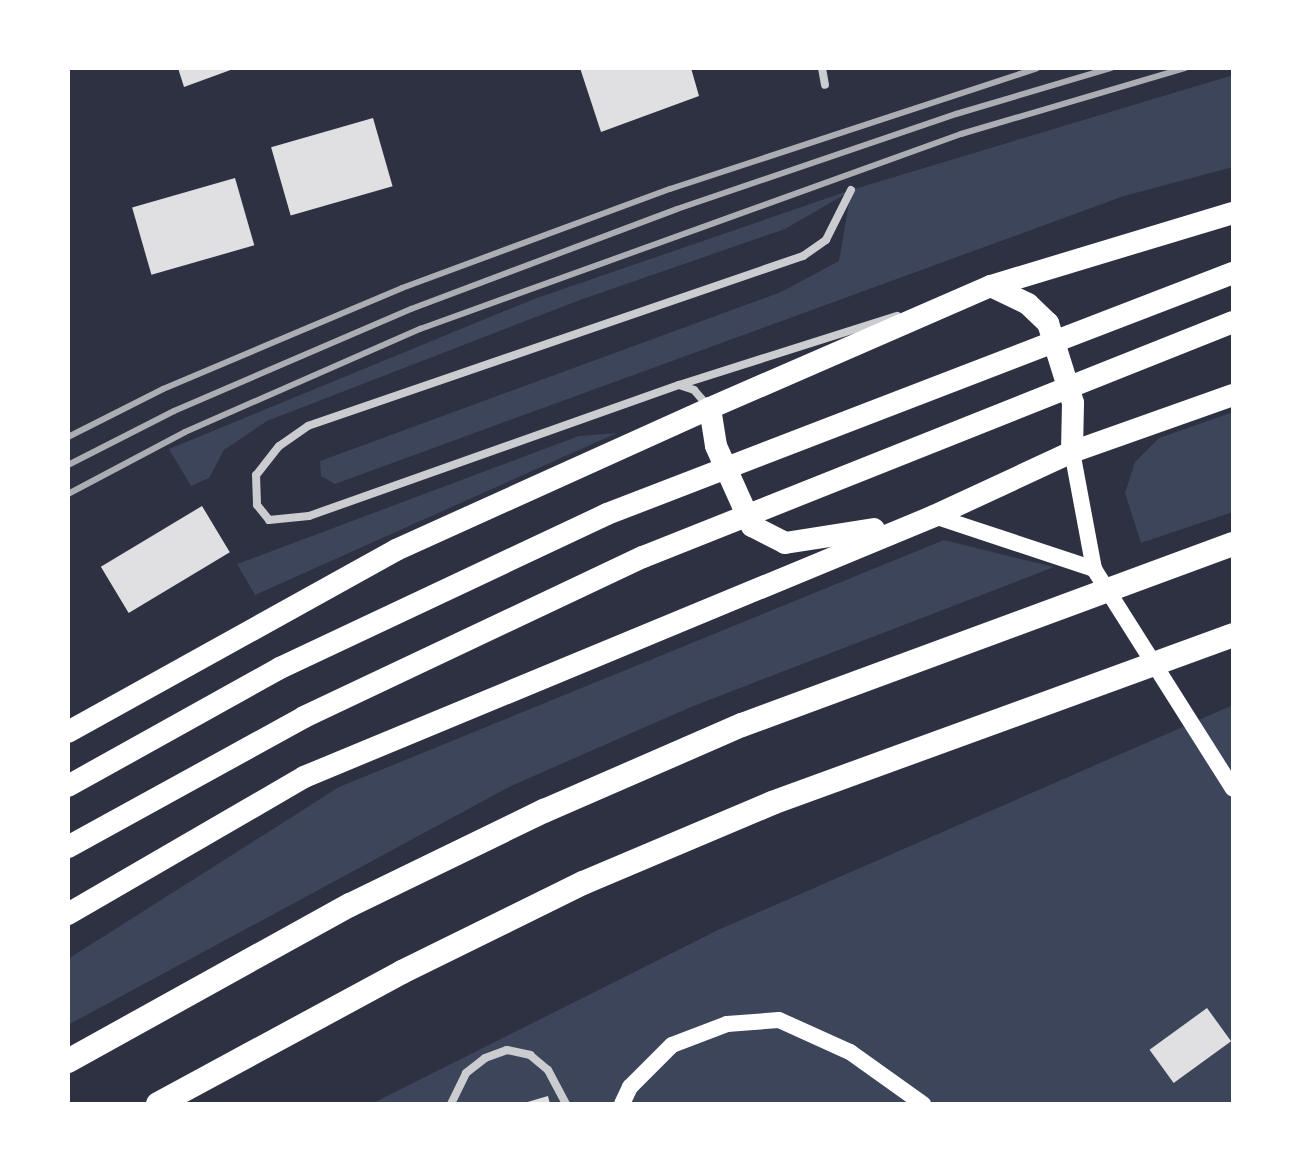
<!DOCTYPE html>
<html>
<head>
<meta charset="utf-8">
<style>
  body { margin:0 }
  #map { position:relative; width:1301px; height:1172px; overflow:hidden; background:#2d3142; font-family:"Open Sans",sans-serif }
  div>[style] { position:absolute }
  .green>* { inset:0; background:#3c4559 }
  .building>* { inset:0; background:#e0e0e3; transform-origin:0 0 }
  .minor>* { height:8px; margin:-4px; padding:0 4px; transform-origin:4px; border-radius:4px; background:#caccd0 }
  .secondary>* { height:16px; margin:-8px; padding:0 8px; transform-origin:8px; border-radius:8px; background:#fff }
  .trunk>* { height:22px; margin:-11px; padding:0 11px; transform-origin:11px; border-radius:11px; background:#fff }
  .motorway>* { height:24px; margin:-12px; padding:0 12px; transform-origin:12px; border-radius:12px; background:#fff }
  .rail>* { height:6px; margin:-3px; padding:0 3px; transform-origin:3px; border-radius:3px; background:#abadb3 }
  span { translate:-50% -50%; white-space:nowrap; text-align:center; line-height:1.15; -webkit-text-stroke:7px #fff; paint-order:stroke }
  .frame { position:absolute; inset:0; border:70px solid #fff; pointer-events:none }
</style>
</head>
<body>
<div id="map">
  <div class="green">
    <i style="clip-path:polygon(1233px 75px,1233px 167px,1124px 196px,335px 484px,321px 476px,320px 461px,781px 292px,839px 261px,851px 191px,785px 229px,580px 300px,267px 421px,224px 450px,209px 478px,191px 486px,169px 449px,534px 299px,851px 190px)"></i>
    <i style="clip-path:polygon(1233px 412px,1233px 512px,1141px 543px,1125px 493px,1135px 462px,1159px 438px)"></i>
    <i style="clip-path:polygon(617px 433px,255px 595px,237px 564px,579px 436px)"></i>
    <i style="clip-path:polygon(944px 540px,1054px 567px,691px 707px,511px 786px,68px 1025px,68px 959px,339px 787px)"></i>
    <i style="clip-path:polygon(1233px 705px,1233px 1104px,371px 1104px,720px 929px)"></i>
  </div>
  <div class="building">
    <i style="clip-path:polygon(178px 68px,236px 68px,184px 87px)"></i>
    <i style="clip-path:polygon(580px 68px,691px 68px,699px 96px,601px 132px)"></i>
    <i style="left:373px;top:118px;width:71px;height:106px;rotate:74deg"></i>
    <i style="left:235px;top:178px;width:70px;height:107px;rotate:74deg"></i>
    <i style="left:202px;top:506px;width:54px;height:118px;rotate:59deg"></i>
    <i style="left:1207px;top:1008px;width:41px;height:71px;rotate:54deg"></i>
    <i style="clip-path:polygon(548px 1096px,550px 1104px,524px 1104px,524px 1103px)"></i>
  </div>
  <div class="minor">
    <i style="left:822px;top:68px;width:17px;rotate:80deg"></i>
    <i style="left:851px;top:190px;width:56px;rotate:116.6deg"></i>
    <i style="left:826px;top:240px;width:28px;rotate:145deg"></i>
    <i style="left:803px;top:256px;width:523px;rotate:161.05deg"></i>
    <i style="left:308px;top:426px;width:35px;rotate:145deg"></i>
    <i style="left:279px;top:446px;width:37px;rotate:128deg"></i>
    <i style="left:256px;top:475px;width:30px;rotate:88deg"></i>
    <i style="left:257px;top:505px;width:19px;rotate:51deg"></i>
    <i style="left:269px;top:520px;width:40px;rotate:-5.7deg"></i>
    <i style="left:309px;top:516px;width:393px;rotate:-19.5deg"></i>
    <i style="left:679px;top:385px;width:229px;rotate:-17.6deg"></i>
    <i style="left:679px;top:385px;width:16px;rotate:18deg"></i>
    <i style="left:694px;top:390px;width:23px;rotate:49deg"></i>
    <i style="left:451px;top:1104px;width:34px;rotate:-64deg"></i>
    <i style="left:466px;top:1073px;width:24px;rotate:-38deg"></i>
    <i style="left:485px;top:1058px;width:23px;rotate:-20deg"></i>
    <i style="left:507px;top:1050px;width:24px;rotate:12deg"></i>
    <i style="left:530px;top:1055px;width:23px;rotate:40deg"></i>
    <i style="left:548px;top:1070px;width:38px;rotate:62deg"></i>
  </div>
  <div class="secondary">
    <i style="left:934px;top:516px;width:169px;rotate:18.3deg"></i>
    <i style="left:1094px;top:569px;width:119px;rotate:-100.6deg"></i>
    <i style="left:1094px;top:569px;width:260px;rotate:57.7deg"></i>
    <i style="left:622px;top:1104px;width:19px;rotate:-65deg"></i>
    <i style="left:630px;top:1087px;width:59px;rotate:-45deg"></i>
    <i style="left:672px;top:1045px;width:59px;rotate:-20.9deg"></i>
    <i style="left:727px;top:1024px;width:52px;rotate:-4.4deg"></i>
    <i style="left:779px;top:1020px;width:78px;rotate:24.3deg"></i>
    <i style="left:850px;top:1052px;width:90px;rotate:35.5deg"></i>
  </div>
  <div class="trunk">
    <i style="left:991px;top:286px;width:41px;rotate:25.9deg"></i>
    <i style="left:1028px;top:304px;width:28px;rotate:44deg"></i>
    <i style="left:1048px;top:323px;width:84px;rotate:72.6deg"></i>
    <i style="left:1073px;top:403px;width:49px;rotate:91.2deg"></i>
    <i style="left:710px;top:408px;width:38px;rotate:81deg"></i>
    <i style="left:716px;top:446px;width:88px;rotate:65.8deg"></i>
    <i style="left:752px;top:526px;width:37px;rotate:27deg"></i>
    <i style="left:785px;top:543px;width:90px;rotate:-8.9deg"></i>
    <i style="left:68px;top:732px;width:375px;rotate:-29deg"></i>
    <i style="left:396px;top:550px;width:345px;rotate:-24.3deg"></i>
    <i style="left:710px;top:408px;width:306px;rotate:-23.5deg"></i>
    <i style="left:991px;top:286px;width:253px;rotate:-16.8deg"></i>
    <i style="left:68px;top:786px;width:243px;rotate:-29.1deg"></i>
    <i style="left:280px;top:668px;width:361px;rotate:-25.2deg"></i>
    <i style="left:607px;top:514px;width:671px;rotate:-21.06deg"></i>
    <i style="left:68px;top:847px;width:269px;rotate:-28.8deg"></i>
    <i style="left:304px;top:717px;width:375px;rotate:-25.3deg"></i>
    <i style="left:643px;top:557px;width:635px;rotate:-21.72deg"></i>
    <i style="left:68px;top:914px;width:273px;rotate:-30.1deg"></i>
    <i style="left:304px;top:777px;width:682px;rotate:-22.5deg"></i>
    <i style="left:934px;top:516px;width:152px;rotate:-24.9deg"></i>
    <i style="left:1072px;top:452px;width:171px;rotate:-19.5deg"></i>
  </div>
  <div class="motorway">
    <i style="left:68px;top:1061px;width:322px;rotate:-29deg"></i>
    <i style="left:350px;top:905px;width:216px;rotate:-25.9deg"></i>
    <i style="left:544px;top:811px;width:216px;rotate:-23.5deg"></i>
    <i style="left:742px;top:725px;width:523px;rotate:-20.24deg"></i>
    <i style="left:158px;top:1104px;width:277px;rotate:-28.4deg"></i>
    <i style="left:402px;top:972px;width:202px;rotate:-26.2deg"></i>
    <i style="left:583px;top:883px;width:205px;rotate:-22.9deg"></i>
    <i style="left:772px;top:803px;width:491px;rotate:-20deg"></i>
  </div>
  <div class="rail">
    <i style="left:68px;top:437px;width:106px;rotate:-26.8deg"></i>
    <i style="left:163px;top:389px;width:259px;rotate:-22.9deg"></i>
    <i style="left:402px;top:288px;width:286px;rotate:-20.3deg"></i>
    <i style="left:670px;top:189px;width:386px;rotate:-18.2deg"></i>
    <i style="left:68px;top:465px;width:119px;rotate:-27deg"></i>
    <i style="left:174px;top:411px;width:258px;rotate:-23.3deg"></i>
    <i style="left:411px;top:309px;width:284px;rotate:-20.6deg"></i>
    <i style="left:677px;top:209px;width:295px;rotate:-18.8deg"></i>
    <i style="left:956px;top:114px;width:162px;rotate:-16.5deg"></i>
    <i style="left:68px;top:494px;width:132px;rotate:-27.9deg"></i>
    <i style="left:185px;top:432px;width:257px;rotate:-23.7deg"></i>
    <i style="left:420px;top:329px;width:575px;rotate:-19.82deg"></i>
    <i style="left:961px;top:134px;width:234px;rotate:-16.4deg"></i>
  </div>
  <div class="frame"></div>
</div>
</body>
</html>
